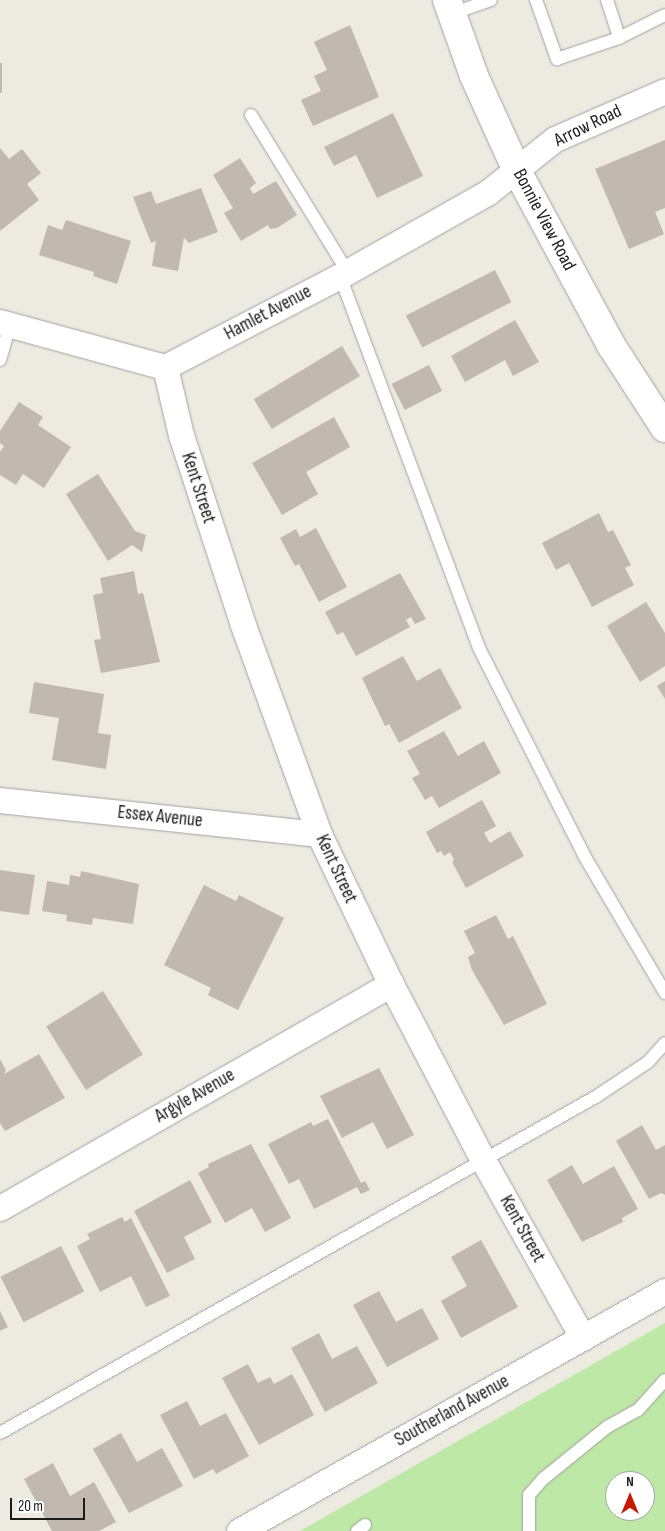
<!DOCTYPE html>
<html>
<head>
<meta charset="utf-8">
<style>
  body { margin:0 }
  #map { position:relative; width:665px; height:1531px; overflow:hidden; background:#edeae1; font-family:"Sofia Sans Condensed",sans-serif }
  div>[style] { position:absolute }
  .grass>* { inset:0; background:#bee8a5 }
  .building>* { inset:0; background:#c1b9b0; transform-origin:0 0 }
  .roads { filter:drop-shadow(0 0 1px #a2a2a2) drop-shadow(0 0 1px #a2a2a2) }
  .service>* { height:12px; margin:-6px; padding:0 6px; transform-origin:6px; border-radius:6px; background:#fff }
  .minor>* { height:25px; margin:-12.5px; padding:0 12.5px; transform-origin:12.5px; border-radius:12.5px; background:#fff }
  .tertiary>* { height:28px; margin:-14px; padding:0 14px; transform-origin:14px; border-radius:14px; background:#fff }
  span { translate:-50% -50%; white-space:nowrap; text-align:center; line-height:1.15; -webkit-text-stroke:4px #fff; paint-order:stroke }
  .street-label { font-size:19px; color:#1b1b1b }
  .north { position:absolute; left:605px; top:1471px; width:50px; height:50px; box-sizing:border-box; background:#fff; border:1px solid #a4a4a4; border-radius:50%; rotate:0deg; font-size:14px; font-weight:700; line-height:20px; text-align:center; color:#1b1b1b }
  .north::after { content:''; display:block; margin:auto; width:18px; height:22px; background:#c61900; clip-path:polygon(50% 0,100% 100%,50% 72%,0 100%) }
  .scale { position:absolute; left:10px; top:1498px; width:75px; height:22px; box-sizing:border-box; border:2px solid #1b1b1b; border-top:0; padding-left:6px; font-size:15px; line-height:18px; white-space:nowrap; color:#1b1b1b; -webkit-text-stroke:4px #fff; paint-order:stroke }
</style>
</head>
<body>
<div id="map">
  <div class="grass">
    <i style="clip-path:polygon(evenodd,665px 1323px,665px 1531px,300px 1531px,665px 1323px,615px 1481px,645px 1481px,645px 1511px,615px 1511px,615px 1481px)"></i>
  </div>
  <div class="building">
    <i style="clip-path:polygon(350px 25px,379px 97px,313px 126px,301px 100px,321px 91px,314px 76px,327px 70px,314px 42px)"></i>
    <i style="left:0;top:63px;width:2px;height:30px"></i>
    <i style="clip-path:polygon(393px 113px,423px 176px,377px 198px,356px 155px,334px 166px,324px 147px)"></i>
    <i style="clip-path:polygon(665px 140px,665px 208px,655px 212px,664px 234px,629px 249px,595px 169px)"></i>
    <i style="clip-path:polygon(0 148px,9px 159px,22px 149px,41px 173px,27px 184px,39px 200px,0 231px)"></i>
    <i style="clip-path:polygon(240px 158px,256px 183px,250px 188px,253px 194px,276px 181px,297px 215px,277px 228px,270px 229px,268px 225px,241px 241px,224px 213px,233px 208px,213px 175px)"></i>
    <i style="clip-path:polygon(201px 188px,218px 232px,189px 243px,184px 238px,178px 271px,152px 266px,156px 241px,151px 243px,133px 197px,151px 191px,156px 204px)"></i>
    <i style="clip-path:polygon(66px 220px,131px 241px,117px 284px,93px 276px,94px 272px,39px 255px,48px 225px,62px 230px)"></i>
    <i style="left:495px;top:270px;width:36px;height:100px;rotate:63deg"></i>
    <i style="clip-path:polygon(515px 320px,539px 362px,513px 376px,505px 360px,465px 382px,451px 356px)"></i>
    <i style="left:342px;top:346px;width:35px;height:103px;rotate:59deg"></i>
    <i style="left:429px;top:365px;width:29px;height:42px;rotate:63deg"></i>
    <i style="clip-path:polygon(19px 402px,43px 417px,38px 425px,71px 447px,44px 488px,23px 474px,16px 485px,0 475px,0 452px,4px 446px,0 443px,0 431px)"></i>
    <i style="clip-path:polygon(334px 417px,350px 447px,306px 472px,318px 494px,282px 515px,252px 463px)"></i>
    <i style="clip-path:polygon(98px 474px,135px 531px,146px 535px,142px 552px,132px 545px,108px 561px,66px 494px)"></i>
    <i style="clip-path:polygon(599px 513px,608px 532px,613px 530px,631px 565px,625px 568px,634px 585px,592px 607px,569px 563px,556px 570px,542px 543px)"></i>
    <i style="clip-path:polygon(316px 528px,347px 587px,319px 602px,299px 564px,295px 566px,280px 538px,296px 529px,300px 537px)"></i>
    <i style="clip-path:polygon(134px 571px,138px 594px,143px 593px,160px 662px,101px 673px,94px 640px,101px 639px,93px 595px,103px 593px,100px 578px)"></i>
    <i style="clip-path:polygon(400px 573px,426px 619px,415px 624px,411px 617px,406px 620px,410px 627px,356px 656px,343px 632px,337px 635px,325px 612px)"></i>
    <i style="clip-path:polygon(646px 602px,665px 633px,665px 666px,640px 682px,607px 626px)"></i>
    <i style="clip-path:polygon(403px 656px,417px 681px,440px 668px,462px 708px,399px 743px,389px 724px,385px 726px,362px 678px)"></i>
    <i style="clip-path:polygon(665px 681px,665px 699px,657px 686px)"></i>
    <i style="clip-path:polygon(34px 682px,104px 694px,98px 733px,111px 735px,106px 769px,52px 760px,59px 718px,29px 713px)"></i>
    <i style="clip-path:polygon(444px 731px,458px 756px,484px 741px,501px 773px,439px 808px,432px 796px,425px 800px,412px 778px,420px 774px,407px 751px)"></i>
    <i style="clip-path:polygon(482px 800px,496px 826px,484px 833px,490px 843px,510px 831px,524px 856px,466px 888px,452px 862px,454px 860px,450px 852px,444px 856px,441px 851px,437px 853px,426px 832px)"></i>
    <i style="clip-path:polygon(0 870px,35px 875px,29px 915px,0 911px)"></i>
    <i style="clip-path:polygon(81px 871px,139px 884px,133px 924px,93px 918px,92px 925px,66px 921px,67px 915px,42px 911px,47px 881px,69px 885px,70px 875px,80px 877px)"></i>
    <i style="clip-path:polygon(204px 885px,236px 901px,239px 895px,284px 918px,238px 1010px,208px 995px,211px 988px,164px 965px)"></i>
    <i style="clip-path:polygon(496px 915px,508px 939px,513px 936px,547px 1004px,504px 1025px,472px 970px,468px 957px,475px 953px,464px 931px)"></i>
    <i style="left:103px;top:991px;width:75px;height:67px;rotate:58deg"></i>
    <i style="clip-path:polygon(39px 1054px,65px 1098px,5px 1131px,0 1123px,0 1059px,6px 1070px,4px 1074px)"></i>
    <i style="clip-path:polygon(379px 1068px,414px 1135px,387px 1149px,373px 1122px,342px 1138px,320px 1096px)"></i>
    <i style="clip-path:polygon(328px 1119px,361px 1183px,365px 1181px,370px 1190px,361px 1194px,357px 1187px,314px 1209px,299px 1179px,289px 1184px,268px 1144px,311px 1122px,313px 1126px)"></i>
    <i style="clip-path:polygon(642px 1125px,656px 1150px,665px 1145px,665px 1195px,661px 1193px,649px 1199px,616px 1141px)"></i>
    <i style="clip-path:polygon(251px 1144px,291px 1218px,265px 1232px,252px 1208px,225px 1223px,198px 1173px,209px 1167px,208px 1164px)"></i>
    <i style="clip-path:polygon(572px 1165px,583px 1184px,614px 1166px,638px 1209px,622px 1218px,623px 1222px,582px 1242px,547px 1180px)"></i>
    <i style="clip-path:polygon(190px 1180px,212px 1222px,184px 1237px,195px 1259px,167px 1273px,134px 1211px)"></i>
    <i style="clip-path:polygon(122px 1217px,125px 1222px,131px 1218px,170px 1296px,146px 1307px,131px 1276px,100px 1292px,77px 1246px,90px 1239px,87px 1234px)"></i>
    <i style="clip-path:polygon(481px 1240px,518px 1307px,461px 1338px,441px 1301px,467px 1286px,451px 1257px)"></i>
    <i style="left:61px;top:1246px;width:51px;height:68px;rotate:63deg"></i>
    <i style="clip-path:polygon(379px 1291px,396px 1322px,422px 1308px,439px 1339px,387px 1367px,353px 1305px)"></i>
    <i style="clip-path:polygon(0 1311px,8px 1327px,0 1331px)"></i>
    <i style="clip-path:polygon(319px 1333px,332px 1359px,357px 1346px,378px 1383px,325px 1412px,291px 1348px)"></i>
    <i style="clip-path:polygon(248px 1364px,258px 1383px,270px 1377px,274px 1384px,292px 1374px,314px 1415px,259px 1445px,222px 1378px)"></i>
    <i style="clip-path:polygon(187px 1401px,200px 1426px,226px 1413px,249px 1456px,216px 1474px,213px 1469px,194px 1479px,160px 1415px)"></i>
    <i style="clip-path:polygon(121px 1433px,137px 1462px,162px 1448px,183px 1486px,129px 1513px,93px 1449px)"></i>
    <i style="clip-path:polygon(53px 1463px,70px 1496px,94px 1482px,116px 1522px,99px 1531px,52px 1531px,24px 1479px)"></i>
  </div>
  <div class="roads">
    <div class="service">
      <i style="left:536px;top:0;width:63px;rotate:70.4deg"></i>
      <i style="left:557px;top:59px;width:65px;rotate:-18.7deg"></i>
      <i style="left:619px;top:38px;width:51px;rotate:-26.6deg"></i>
      <i style="left:607px;top:0;width:40px;rotate:72deg"></i>
      <i style="left:451px;top:14px;width:42px;rotate:-19.3deg"></i>
      <i style="left:251px;top:115px;width:183px;rotate:58.4deg"></i>
      <i style="left:340px;top:276px;width:397px;rotate:69.5deg"></i>
      <i style="left:479px;top:648px;width:234px;rotate:63.1deg"></i>
      <i style="left:585px;top:857px;width:158px;rotate:59.5deg"></i>
      <i style="left:0;top:360px;width:36px;rotate:-74deg"></i>
      <i style="left:0;top:1433px;width:686px;rotate:-29.44deg"></i>
      <i style="left:597px;top:1096px;width:61px;rotate:-33.7deg"></i>
      <i style="left:648px;top:1062px;width:25px;rotate:-48deg"></i>
      <i style="left:357px;top:1531px;width:10px;rotate:-37deg"></i>
      <i style="left:529px;top:1531px;width:36px;rotate:-90deg"></i>
      <i style="left:529px;top:1495px;width:21px;rotate:-49deg"></i>
      <i style="left:543px;top:1479px;width:82px;rotate:-39.1deg"></i>
      <i style="left:607px;top:1427px;width:35px;rotate:-29deg"></i>
      <i style="left:638px;top:1410px;width:40px;rotate:-48deg"></i>
    </div>
    <div class="minor">
      <i style="left:0;top:322px;width:171px;rotate:15.3deg"></i>
      <i style="left:165px;top:367px;width:197px;rotate:-27.5deg"></i>
      <i style="left:340px;top:276px;width:169px;rotate:-29.5deg"></i>
      <i style="left:487px;top:193px;width:87px;rotate:-38.5deg"></i>
      <i style="left:555px;top:139px;width:120px;rotate:-23.6deg"></i>
      <i style="left:165px;top:367px;width:70px;rotate:76.8deg"></i>
      <i style="left:181px;top:435px;width:200px;rotate:71.9deg"></i>
      <i style="left:243px;top:625px;width:222px;rotate:70deg"></i>
      <i style="left:319px;top:834px;width:166px;rotate:64.4deg"></i>
      <i style="left:391px;top:984px;width:199px;rotate:62.4deg"></i>
      <i style="left:483px;top:1160px;width:204px;rotate:60.7deg"></i>
      <i style="left:0;top:800px;width:321px;rotate:6.1deg"></i>
      <i style="left:0;top:1208px;width:451px;rotate:-29.8deg"></i>
      <i style="left:239px;top:1531px;width:489px;rotate:-29.4deg"></i>
    </div>
    <div class="tertiary">
      <i style="left:447px;top:0;width:81px;rotate:70.4deg"></i>
      <i style="left:474px;top:76px;width:104px;rotate:65.6deg"></i>
      <i style="left:517px;top:171px;width:198px;rotate:61.6deg"></i>
      <i style="left:611px;top:345px;width:99px;rotate:57deg"></i>
    </div>
  </div>
  <div class="street-label">
    <span style="left:588px;top:126px;rotate:-26deg">Arrow Road</span>
    <span style="left:544px;top:220px;rotate:62deg">Bonnie View Road</span>
    <span style="left:268px;top:313px;rotate:-28deg">Hamlet Avenue</span>
    <span style="left:198px;top:488px;rotate:72deg">Kent Street</span>
    <span style="left:160px;top:817px;rotate:6deg">Essex Avenue</span>
    <span style="left:336px;top:869px;rotate:65deg">Kent Street</span>
    <span style="left:195px;top:1096px;rotate:-30deg">Argyle Avenue</span>
    <span style="left:522px;top:1229px;rotate:61deg">Kent Street</span>
    <span style="left:452px;top:1411px;rotate:-29deg">Southerland Avenue</span>
  </div>
  <div class="north">N</div>
  <div class="scale">20 m</div>
</div>
</body>
</html>
